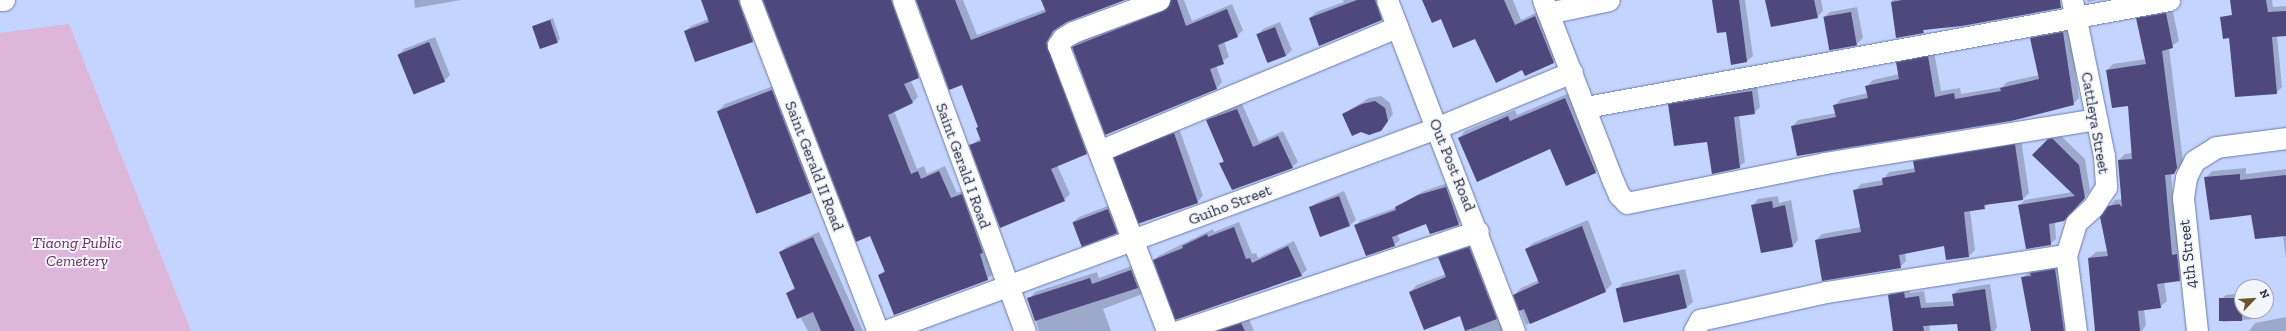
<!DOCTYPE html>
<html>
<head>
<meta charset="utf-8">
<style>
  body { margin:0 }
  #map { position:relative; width:2286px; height:331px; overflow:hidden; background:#c3d4fe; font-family:"Zilla Slab",serif }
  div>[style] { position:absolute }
  .green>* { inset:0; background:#ddb6da }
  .shadow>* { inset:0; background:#0003 }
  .building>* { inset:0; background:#4f487c; transform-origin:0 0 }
  .roads { filter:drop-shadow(0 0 1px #697bac) drop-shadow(0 0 1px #697bac) }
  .minor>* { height:21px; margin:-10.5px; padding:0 10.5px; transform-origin:10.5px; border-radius:10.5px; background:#fff }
  .primary>* { height:22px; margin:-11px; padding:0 11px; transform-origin:11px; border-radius:11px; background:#fff }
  span { translate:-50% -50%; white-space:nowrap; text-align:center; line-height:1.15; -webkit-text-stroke:4px #f3f5fb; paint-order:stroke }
  .street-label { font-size:16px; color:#242b40 }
  .park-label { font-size:16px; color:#672d66; font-style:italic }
  .north { position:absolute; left:2234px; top:279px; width:40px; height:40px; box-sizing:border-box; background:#f3f5fb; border:1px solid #a0a4b0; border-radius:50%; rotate:65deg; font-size:11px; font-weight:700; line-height:16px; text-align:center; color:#242b40 }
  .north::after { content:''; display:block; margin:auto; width:14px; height:18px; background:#695624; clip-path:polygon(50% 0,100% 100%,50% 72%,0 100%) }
</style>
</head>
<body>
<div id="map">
  <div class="green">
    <i style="clip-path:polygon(69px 24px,191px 331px,0 331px,0 33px)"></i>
  </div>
  <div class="shadow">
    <i style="clip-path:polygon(414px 0,461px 0,415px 8px)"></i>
    <i style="clip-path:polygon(702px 0,746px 0,758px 35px,753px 41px,696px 61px,685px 31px,691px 26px,709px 19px)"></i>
    <i style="clip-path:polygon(762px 0,896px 0,924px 71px,911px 81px,918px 97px,913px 102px,894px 111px,917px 169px,924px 166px,927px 174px,945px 166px,957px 193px,967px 189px,993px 274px,987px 279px,879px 275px,885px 270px,871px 235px,857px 241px)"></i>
    <i style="clip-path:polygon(935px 0,963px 0,977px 35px,1046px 9px,1042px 0,1122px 0,1068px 20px,1053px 32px,1052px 43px,1092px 148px,1086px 153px,1057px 165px,1070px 194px,1064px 200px,971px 145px,981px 138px,979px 126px)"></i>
    <i style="clip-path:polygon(1172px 0,1184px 0,1192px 21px,1232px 4px,1243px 30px,1237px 36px,1224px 41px,1229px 57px,1216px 65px,1222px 82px,1217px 88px,1106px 134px,1073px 47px,1078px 42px,1169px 7px)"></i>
    <i style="clip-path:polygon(1343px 0,1383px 0,1387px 14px,1381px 19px,1310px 18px,1316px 12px,1344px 2px)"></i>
    <i style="clip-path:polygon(1423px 0,1513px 0,1521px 20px,1540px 11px,1559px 56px,1553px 62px,1523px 69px,1441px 17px)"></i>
    <i style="clip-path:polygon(1713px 0,1745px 0,1753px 56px,1747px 61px,1732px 64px,1727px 30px)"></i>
    <i style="clip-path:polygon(1766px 0,1821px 0,1823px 11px,1817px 17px)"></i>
    <i style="clip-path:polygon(1892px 0,2048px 0,1897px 37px)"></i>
    <i style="clip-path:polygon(2087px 0,2097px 0,2088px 2px)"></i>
    <i style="clip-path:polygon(2231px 0,2272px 0,2273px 7px,2286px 6px,2286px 35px,2277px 35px,2282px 87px,2276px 93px)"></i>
    <i style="clip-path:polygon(1857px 7px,1863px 38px,1857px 44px,1830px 49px,1824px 17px,1830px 12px)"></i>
    <i style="clip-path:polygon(2172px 7px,2179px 41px,2169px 48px,2183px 161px,2180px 167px,2171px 174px,2178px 249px,2183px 248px,2186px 273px,2179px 280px,2164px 282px,2167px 301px,2160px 307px,2144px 309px,2146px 325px,2142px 331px,2096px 331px,2089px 258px,2096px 252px,2108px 251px,2109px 207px,2115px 200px,2122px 199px,2119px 160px,2125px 154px,2133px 153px,2129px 105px,2107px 70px,2113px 64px,2146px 59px,2137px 19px,2143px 12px)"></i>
    <i style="clip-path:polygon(553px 18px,560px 39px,557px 42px,533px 26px)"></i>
    <i style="clip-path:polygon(1280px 22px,1292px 50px,1286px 56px,1257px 35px,1263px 29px)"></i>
    <i style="clip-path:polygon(2069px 26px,2079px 98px,2073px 104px,1792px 127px,1798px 120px,1836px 113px,1835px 105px,1841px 99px,1868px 93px,1867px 86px,1873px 80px,1899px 74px,1897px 63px,1903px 56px,1934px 51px,1941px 91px,1960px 88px,1961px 94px,2002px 87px,2007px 82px,2039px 75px,2032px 38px,2038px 32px)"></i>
    <i style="clip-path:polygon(435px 37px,450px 75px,444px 81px,398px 55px,404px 49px)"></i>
    <i style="clip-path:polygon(779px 84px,818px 185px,811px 192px,718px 111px,725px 104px)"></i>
    <i style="clip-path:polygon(1757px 86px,1760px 107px,1754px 113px,1739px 115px,1745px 162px,1739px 167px,1669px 104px,1674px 99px)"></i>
    <i style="clip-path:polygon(1572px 92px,1602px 165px,1596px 172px,1567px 184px,1551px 148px,1459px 138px,1465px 131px,1515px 110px,1517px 115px)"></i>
    <i style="clip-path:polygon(1381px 96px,1390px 103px,1393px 114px,1381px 131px,1343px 114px,1369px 98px)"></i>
    <i style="clip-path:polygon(1242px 104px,1259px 142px,1283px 131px,1298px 162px,1292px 167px,1221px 164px,1224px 160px,1207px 120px,1212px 114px)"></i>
    <i style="clip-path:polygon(1179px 128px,1203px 196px,1197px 202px,1115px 158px,1121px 152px)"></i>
    <i style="clip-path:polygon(2058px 133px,2085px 159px,2090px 191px,2070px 214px,2055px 222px,2056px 239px,2050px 244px,2019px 205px,2025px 200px,2072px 192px,2034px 155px)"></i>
    <i style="clip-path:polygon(2021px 139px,2029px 193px,2023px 199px,1988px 204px,1984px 208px,1970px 210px,1975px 250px,1969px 256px,1947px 259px,1945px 244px,1905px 253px,1906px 261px,1900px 267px,1816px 240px,1822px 234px,1861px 227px,1854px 191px,1861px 184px,1883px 180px,1889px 172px,1916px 168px,1914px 161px,1921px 155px)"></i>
    <i style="clip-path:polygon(2246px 168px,2246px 174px,2286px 169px,2286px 259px,2283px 235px,2206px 178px,2212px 171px)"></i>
    <i style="clip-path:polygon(1451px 182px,1464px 219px,1458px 224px,1426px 223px,1397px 234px,1400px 240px,1394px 245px,1356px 225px,1361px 220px,1395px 208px,1424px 191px)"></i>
    <i style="clip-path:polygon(1344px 191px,1356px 220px,1350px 225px,1321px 237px,1310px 208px,1316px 203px)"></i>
    <i style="clip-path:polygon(1778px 196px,1779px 203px,1791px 200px,1798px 240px,1793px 246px,1753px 205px,1758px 199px)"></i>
    <i style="clip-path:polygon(1113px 204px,1122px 226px,1116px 232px,1073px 222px,1079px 217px)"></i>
    <i style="clip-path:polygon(1588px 220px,1612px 284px,1605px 291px,1526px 325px,1514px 295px,1521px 288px,1539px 280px,1526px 249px,1533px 243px)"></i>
    <i style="clip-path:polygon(1239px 222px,1252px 254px,1256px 253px,1258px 258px,1294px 241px,1307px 270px,1301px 275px,1154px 260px,1160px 255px,1213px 229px,1214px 232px)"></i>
    <i style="clip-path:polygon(819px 232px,863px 331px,808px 331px,787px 293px,795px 287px,780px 253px,786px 247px)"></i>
    <i style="clip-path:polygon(1475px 241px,1513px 331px,1466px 331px,1460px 315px,1410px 292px,1417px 285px,1446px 274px,1439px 257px,1446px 250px)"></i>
    <i style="clip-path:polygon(1137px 264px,1147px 289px,1140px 295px,1103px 309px,1111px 331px,1039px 331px,1029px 299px,1035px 292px,1097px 272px,1099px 278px)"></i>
    <i style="clip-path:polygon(2061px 264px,2071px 331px,2028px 331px,2032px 330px,2022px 278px,2037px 267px)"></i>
    <i style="clip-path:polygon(1685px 269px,1693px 302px,1687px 307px,1625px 322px,1617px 289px,1623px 283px)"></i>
    <i style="clip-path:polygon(1990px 284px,1997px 328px,1994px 331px,1959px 331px,1958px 323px,1929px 325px,1930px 331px,1894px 331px,1889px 295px,1894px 289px,1909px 287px,1910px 293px,1924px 291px,1926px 303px,1954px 301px,1953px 294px,1959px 289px)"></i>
    <i style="clip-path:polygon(2242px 293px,2242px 311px,2258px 311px,2258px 313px,2253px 319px,2222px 322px,2220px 300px,2226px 295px)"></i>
    <i style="clip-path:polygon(1248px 317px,1254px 331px,1206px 331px)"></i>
    <i style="clip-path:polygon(2286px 317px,2286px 331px,2249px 331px,2255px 323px)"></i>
  </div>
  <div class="building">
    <i style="clip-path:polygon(701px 0,738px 0,753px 42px,695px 62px,684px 31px,709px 22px)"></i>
    <i style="clip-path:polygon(763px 0,891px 0,919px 78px,904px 84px,913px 103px,888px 115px,911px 174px,918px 171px,921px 179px,939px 171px,951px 198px,962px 194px,983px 253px,980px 254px,988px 280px,894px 315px,878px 275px,885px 272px,870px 236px,856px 242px)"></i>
    <i style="clip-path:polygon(916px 0,955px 0,971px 40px,1046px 12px,1041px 0,1125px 0,1067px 22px,1053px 31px,1046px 43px,1087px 154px,1051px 169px,1065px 201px,1000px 228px,969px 145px,981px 141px,976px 128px,978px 127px,962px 85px,949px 90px)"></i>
    <i style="clip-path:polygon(1171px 0,1177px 0,1186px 26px,1227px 9px,1238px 37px,1218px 45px,1224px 64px,1210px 69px,1217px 89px,1105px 135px,1072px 47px,1163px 11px,1168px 7px)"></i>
    <i style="clip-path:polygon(1357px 0,1375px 0,1382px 20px,1319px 46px,1309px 18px)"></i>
    <i style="clip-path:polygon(1422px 0,1504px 0,1515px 25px,1535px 16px,1554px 63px,1525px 76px,1522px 70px,1496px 83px,1475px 39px,1453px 48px,1441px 19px,1432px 23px)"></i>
    <i style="clip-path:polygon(1712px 0,1739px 0,1747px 62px,1731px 65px,1726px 32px,1717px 33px)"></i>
    <i style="clip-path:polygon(1765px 0,1814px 0,1818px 18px,1771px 27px)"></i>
    <i style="clip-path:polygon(1902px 0,2060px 0,2061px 8px,1962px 26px,1923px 30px,1924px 33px,1896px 38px,1891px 2px)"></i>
    <i style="clip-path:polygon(2230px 0,2266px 0,2268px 12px,2286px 11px,2286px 36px,2272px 37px,2277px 94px,2235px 97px,2229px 38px,2223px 39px,2220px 17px,2232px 15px)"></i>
    <i style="left:1851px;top:12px;width:34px;height:28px;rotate:80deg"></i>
    <i style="clip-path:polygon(2166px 13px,2173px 48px,2162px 51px,2177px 168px,2174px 174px,2165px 175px,2172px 255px,2177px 254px,2180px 281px,2157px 284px,2161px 308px,2138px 311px,2140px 331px,2095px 331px,2088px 258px,2108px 256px,2100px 217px,2108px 206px,2119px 204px,2122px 207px,2118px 160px,2132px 159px,2128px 106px,2112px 108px,2106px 70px,2146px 64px,2136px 18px)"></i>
    <i style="left:550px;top:20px;width:24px;height:19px;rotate:71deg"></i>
    <i style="left:1275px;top:27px;width:31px;height:20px;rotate:69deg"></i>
    <i style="clip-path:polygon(2063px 32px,2074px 105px,2011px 121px,1797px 156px,1791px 126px,1836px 117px,1833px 105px,1868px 98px,1865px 86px,1899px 79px,1896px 62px,1928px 56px,1935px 97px,1954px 93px,1955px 99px,2001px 91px,2000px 88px,2039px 79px,2030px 38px)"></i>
    <i style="left:429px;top:42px;width:43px;height:34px;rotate:68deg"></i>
    <i style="left:772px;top:90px;width:110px;height:59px;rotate:69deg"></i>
    <i style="clip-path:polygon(1752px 91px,1755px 114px,1734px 117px,1740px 168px,1712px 174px,1707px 142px,1674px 146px,1668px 104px)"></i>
    <i style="clip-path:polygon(1565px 98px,1596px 173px,1566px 186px,1550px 149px,1477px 182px,1458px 138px,1508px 116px,1510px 121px)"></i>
    <i style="clip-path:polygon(1375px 101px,1385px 108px,1388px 121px,1381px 131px,1369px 135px,1361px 132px,1352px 136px,1342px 114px,1362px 104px)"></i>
    <i style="clip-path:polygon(1237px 109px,1253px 147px,1278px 136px,1293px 168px,1232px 190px,1219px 163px,1224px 162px,1206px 120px)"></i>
    <i style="left:1174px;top:133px;width:74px;height:65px;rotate:71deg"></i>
    <i style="clip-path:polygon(2052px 138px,2079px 165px,2085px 198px,2064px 221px,2049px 224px,2051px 245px,2026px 249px,2018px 205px,2075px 196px,2032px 155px,2048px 139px)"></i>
    <i style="clip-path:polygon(2015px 144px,2023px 200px,1984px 205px,1985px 209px,1964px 212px,1969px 257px,1946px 260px,1944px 246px,1899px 255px,1901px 268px,1822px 281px,1815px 240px,1861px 232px,1853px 190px,1883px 185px,1882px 178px,1915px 172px,1913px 161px)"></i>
    <i style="clip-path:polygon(2240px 174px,2240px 180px,2286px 175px,2286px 236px,2255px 239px,2251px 215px,2210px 220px,2204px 177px)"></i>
    <i style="clip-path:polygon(1446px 187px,1459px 225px,1430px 234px,1426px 224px,1392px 237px,1395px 246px,1366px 256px,1354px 225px,1396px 210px,1395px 207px,1418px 195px)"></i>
    <i style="left:1339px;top:196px;width:32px;height:32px;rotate:70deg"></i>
    <i style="clip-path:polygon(1772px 201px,1773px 208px,1785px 205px,1793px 247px,1761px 253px,1751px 205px)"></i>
    <i style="left:1108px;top:209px;width:26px;height:38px;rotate:69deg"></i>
    <i style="clip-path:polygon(1582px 226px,1606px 292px,1530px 324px,1524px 309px,1519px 311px,1513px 295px,1539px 283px,1525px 249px)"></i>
    <i style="clip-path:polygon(1234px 227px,1246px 259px,1250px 258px,1252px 263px,1288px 246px,1302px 276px,1175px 320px,1153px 260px,1183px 248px,1182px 246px,1207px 234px,1208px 237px)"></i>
    <i style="clip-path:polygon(813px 237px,855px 331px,821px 331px,813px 312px,797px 319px,786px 293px,795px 289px,779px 252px)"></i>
    <i style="clip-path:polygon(1469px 247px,1497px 319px,1465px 331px,1460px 316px,1424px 330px,1409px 292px,1446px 277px,1438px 257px)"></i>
    <i style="clip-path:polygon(2055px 269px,2064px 331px,2031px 331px,2021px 277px,2031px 276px,2030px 273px)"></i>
    <i style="clip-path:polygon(1131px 270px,1138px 288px,1035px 321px,1027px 298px,1090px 278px,1092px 284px)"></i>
    <i style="left:1679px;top:274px;width:35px;height:65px;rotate:77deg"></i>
    <i style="clip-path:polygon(1985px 289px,1991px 331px,1958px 331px,1957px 324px,1923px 326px,1924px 331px,1893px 331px,1888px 295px,1904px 292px,1905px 298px,1919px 296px,1921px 308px,1954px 306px,1952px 294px)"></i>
    <i style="left:2242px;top:298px;width:23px;height:23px;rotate:90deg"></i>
    <i style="clip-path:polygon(1241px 323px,1245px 331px,1217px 331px)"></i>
  </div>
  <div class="roads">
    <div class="minor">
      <i style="left:750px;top:0;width:355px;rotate:68.9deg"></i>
      <i style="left:903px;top:0;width:353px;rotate:69.8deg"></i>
      <i style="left:1159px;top:0;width:92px;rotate:159.6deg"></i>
      <i style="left:1073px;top:32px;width:12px;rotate:149deg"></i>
      <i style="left:1063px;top:38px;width:9px;rotate:126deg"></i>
      <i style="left:1058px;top:45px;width:306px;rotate:69.1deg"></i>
      <i style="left:1387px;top:0;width:355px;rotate:69deg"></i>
      <i style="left:1543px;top:0;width:194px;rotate:68.9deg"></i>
      <i style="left:1613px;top:181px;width:15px;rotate:67deg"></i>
      <i style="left:1619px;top:195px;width:11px;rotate:45deg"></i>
      <i style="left:1627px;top:203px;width:202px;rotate:-11.4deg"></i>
      <i style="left:1825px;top:163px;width:275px;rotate:-9.2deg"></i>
      <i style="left:2072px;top:0;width:159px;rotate:78.4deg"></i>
      <i style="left:2104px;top:156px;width:31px;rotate:86deg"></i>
      <i style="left:2106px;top:187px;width:24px;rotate:123deg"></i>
      <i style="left:2093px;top:207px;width:23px;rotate:137deg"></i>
      <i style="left:2076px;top:223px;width:34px;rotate:107deg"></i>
      <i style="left:2066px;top:255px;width:77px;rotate:82.5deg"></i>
      <i style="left:1548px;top:13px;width:62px;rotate:-12deg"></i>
      <i style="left:1586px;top:107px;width:593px;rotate:-10.4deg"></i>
      <i style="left:1099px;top:151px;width:323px;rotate:-22.6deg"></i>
      <i style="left:885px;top:331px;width:587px;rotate:-20.22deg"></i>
      <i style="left:1436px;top:128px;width:147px;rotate:-22.4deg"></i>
      <i style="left:1179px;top:331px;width:315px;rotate:-18.5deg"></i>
      <i style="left:1694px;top:331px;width:13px;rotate:-61deg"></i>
      <i style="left:1700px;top:320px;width:129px;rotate:-12.5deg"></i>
      <i style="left:1826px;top:292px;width:243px;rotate:-8.8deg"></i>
      <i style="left:2197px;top:331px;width:135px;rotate:-96deg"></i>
      <i style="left:2183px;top:197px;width:20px;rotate:-81deg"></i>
      <i style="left:2186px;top:177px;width:18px;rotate:-63deg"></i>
      <i style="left:2194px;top:161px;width:26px;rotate:-32deg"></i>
      <i style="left:2216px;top:147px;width:71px;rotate:-7.3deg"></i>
    </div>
    <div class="primary">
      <i style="left:0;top:0;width:4px"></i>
    </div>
  </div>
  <div class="street-label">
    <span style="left:2095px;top:123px;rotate:80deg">Cattleya Street</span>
    <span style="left:1452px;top:165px;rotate:68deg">Out Post Road</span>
    <span style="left:814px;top:166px;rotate:69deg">Saint Gerald II Road</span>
    <span style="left:963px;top:166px;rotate:70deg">Saint Gerald I Road</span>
    <span style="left:1230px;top:205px;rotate:-21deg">Guiho Street</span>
    <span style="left:2188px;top:254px;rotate:-96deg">4th Street</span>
  </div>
  <div class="park-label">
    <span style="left:77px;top:252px">Tiaong Public<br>Cemetery</span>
  </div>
  <div class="north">N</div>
</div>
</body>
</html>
